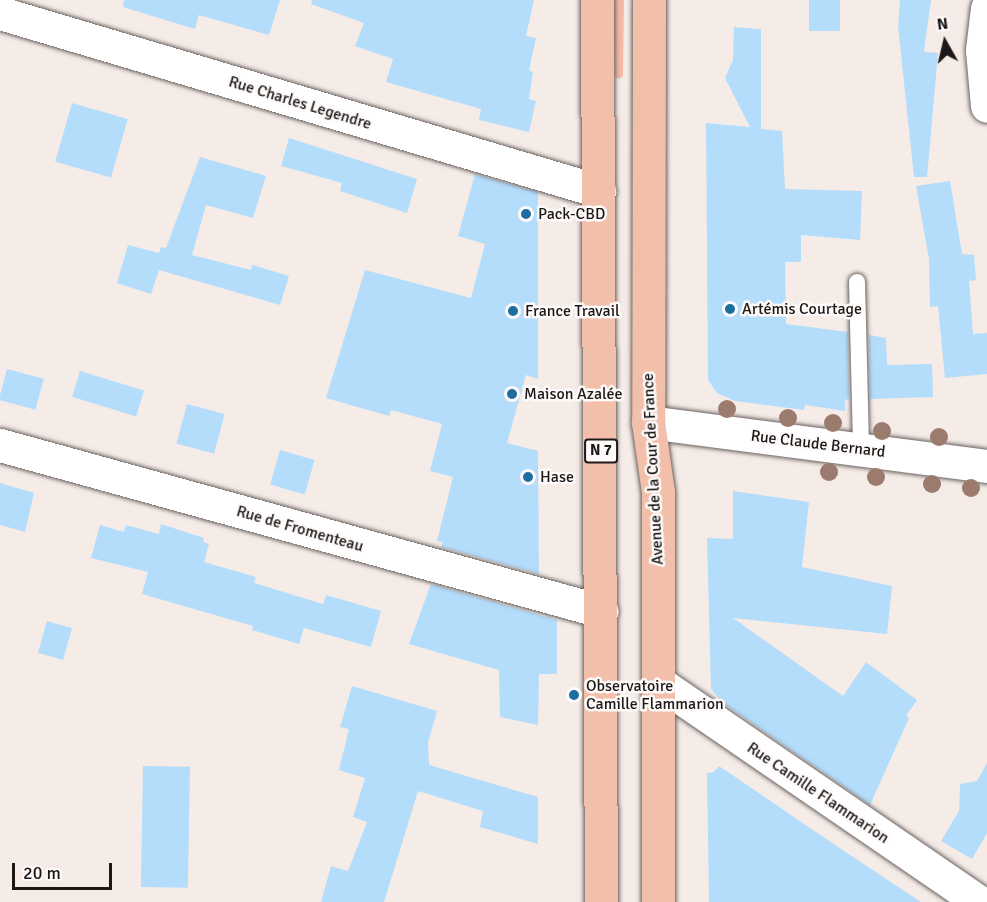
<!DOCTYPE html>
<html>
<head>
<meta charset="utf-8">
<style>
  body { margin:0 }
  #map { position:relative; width:987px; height:902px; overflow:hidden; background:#f5ece8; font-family:Signika,sans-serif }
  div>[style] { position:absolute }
  .green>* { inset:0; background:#f5baa3 }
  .building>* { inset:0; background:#b4ddfc; transform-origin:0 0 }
  .roads { filter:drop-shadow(0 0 2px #6a625f) drop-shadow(0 0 2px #6a625f) }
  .service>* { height:16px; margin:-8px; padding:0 8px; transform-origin:8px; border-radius:8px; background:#fff }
  .minor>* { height:33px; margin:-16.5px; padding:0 16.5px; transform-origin:16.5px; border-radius:16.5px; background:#fff }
  .primary>* { height:33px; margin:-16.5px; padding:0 16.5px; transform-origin:16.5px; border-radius:16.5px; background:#f2bfaa }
  .trees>* { width:18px; height:18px; margin:-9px; border-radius:50%; background:#9a7b6d }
  .dots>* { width:16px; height:16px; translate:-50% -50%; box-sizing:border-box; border:3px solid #fefaf9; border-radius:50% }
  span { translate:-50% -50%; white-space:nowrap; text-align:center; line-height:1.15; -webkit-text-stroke:5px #fefaf9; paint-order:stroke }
  .shield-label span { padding:2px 4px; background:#fefaf9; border:2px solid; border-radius:4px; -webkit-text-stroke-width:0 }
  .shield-label { font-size:15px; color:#1c1817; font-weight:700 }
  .street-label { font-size:16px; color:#1c1817 }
  .poi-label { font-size:16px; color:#1c1817 }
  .left { translate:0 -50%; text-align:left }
  .north { position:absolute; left:915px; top:12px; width:60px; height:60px; -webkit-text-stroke:4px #fefaf9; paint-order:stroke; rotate:352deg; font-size:16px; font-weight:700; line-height:24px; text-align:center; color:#1c1817 }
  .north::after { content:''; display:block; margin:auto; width:21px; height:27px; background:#1c1817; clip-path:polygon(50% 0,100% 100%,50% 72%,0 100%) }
  .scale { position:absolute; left:12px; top:863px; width:100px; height:27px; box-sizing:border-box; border:3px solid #1c1817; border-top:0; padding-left:8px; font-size:18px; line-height:21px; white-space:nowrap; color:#1c1817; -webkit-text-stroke:4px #fefaf9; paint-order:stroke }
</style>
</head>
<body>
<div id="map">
  <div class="green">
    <i style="clip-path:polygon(613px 0,624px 0,623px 76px,619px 79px,615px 77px)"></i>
  </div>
  <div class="building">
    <i style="clip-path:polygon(124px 0,280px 0,269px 35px,199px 15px,195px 29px,123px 7px)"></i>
    <i style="clip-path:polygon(312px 0,534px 0,526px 36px,536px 38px,529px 70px,533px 72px,529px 99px,536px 101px,529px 132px,479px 120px,481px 109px,386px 82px,393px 59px,355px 46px,364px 23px,311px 4px)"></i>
    <i style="left:809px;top:0;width:31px;height:31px"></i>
    <i style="clip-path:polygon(900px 0,931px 0,924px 52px,938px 53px,927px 177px,914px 177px,898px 26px)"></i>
    <i style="clip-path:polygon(734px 27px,761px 29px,761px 129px,782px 131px,785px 189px,862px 191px,860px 240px,801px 235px,801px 262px,785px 262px,786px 324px,848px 332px,849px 399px,845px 400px,845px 411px,805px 405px,804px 410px,735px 401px,717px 393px,708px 380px,706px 123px,750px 127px,725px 78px,733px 60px)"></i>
    <i style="left:72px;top:103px;width:58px;height:61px;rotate:16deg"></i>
    <i style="clip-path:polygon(289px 138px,417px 179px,407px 213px,340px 191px,342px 183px,281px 166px)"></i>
    <i style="clip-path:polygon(200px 157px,266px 176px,253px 218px,206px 205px,192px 255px,251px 270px,252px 265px,289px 276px,280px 305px,159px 270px,151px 294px,117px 283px,128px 245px,159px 253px,161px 247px,166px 248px)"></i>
    <i style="clip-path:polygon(475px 174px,538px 192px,538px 379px,526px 375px,507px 443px,538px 451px,539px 574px,441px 547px,443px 542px,437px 541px,453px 477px,430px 471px,442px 424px,391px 410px,389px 416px,326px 398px,365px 270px,471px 298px,485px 244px,458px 236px)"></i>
    <i style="clip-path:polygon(950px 181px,962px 254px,974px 255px,976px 280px,969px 281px,973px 334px,987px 333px,987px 374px,945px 378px,938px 306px,930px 307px,929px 259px,916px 186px)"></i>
    <i style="clip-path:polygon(869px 335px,886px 338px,887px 365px,932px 364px,933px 397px,870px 399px)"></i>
    <i style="left:7px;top:369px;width:38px;height:32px;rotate:15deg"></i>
    <i style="left:80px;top:371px;width:67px;height:27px;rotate:17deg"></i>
    <i style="left:187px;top:404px;width:39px;height:41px;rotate:15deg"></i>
    <i style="left:280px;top:450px;width:36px;height:36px;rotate:16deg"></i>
    <i style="clip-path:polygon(0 483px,34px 493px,25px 532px,0 525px)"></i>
    <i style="clip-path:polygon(733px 491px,809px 502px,802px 567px,892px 586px,887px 634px,733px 618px,843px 696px,866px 662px,917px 700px,906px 716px,909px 718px,870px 805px,724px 704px,711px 689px,707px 538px,733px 539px)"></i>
    <i style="clip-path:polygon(161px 524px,204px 538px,203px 542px,209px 544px,204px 562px,256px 577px,254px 583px,323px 604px,326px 595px,381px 611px,371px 647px,304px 628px,299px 644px,252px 630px,253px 626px,142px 594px,148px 572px,91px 558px,100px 525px,124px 532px,126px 525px,159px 534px)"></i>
    <i style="clip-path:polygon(431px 584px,557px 620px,557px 674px,539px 674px,538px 725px,500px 717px,499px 670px,409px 644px)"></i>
    <i style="left:47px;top:621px;width:26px;height:33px;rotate:16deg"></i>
    <i style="clip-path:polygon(352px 686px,437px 711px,428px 743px,429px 765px,538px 797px,538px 844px,480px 827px,483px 811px,418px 791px,384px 902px,321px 902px,331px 866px,348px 871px,367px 822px,353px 817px,365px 778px,339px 770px,349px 729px,340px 727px)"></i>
    <i style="clip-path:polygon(987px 763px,987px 833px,972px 859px,941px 841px,959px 811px,960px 784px,977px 781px)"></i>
    <i style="left:143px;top:766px;width:47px;height:121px;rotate:1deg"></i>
    <i style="clip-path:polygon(719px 766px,841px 849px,921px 902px,709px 902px,707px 773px,714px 772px)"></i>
  </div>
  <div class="roads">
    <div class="service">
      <i style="left:857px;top:282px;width:168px;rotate:88.6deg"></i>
    </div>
    <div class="minor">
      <i style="left:987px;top:8px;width:42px;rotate:96.8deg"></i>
      <i style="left:982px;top:50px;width:56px;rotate:84.9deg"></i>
      <i style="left:0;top:13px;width:625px;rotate:16.55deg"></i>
      <i style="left:648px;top:422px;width:342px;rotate:7.4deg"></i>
      <i style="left:0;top:445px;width:624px;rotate:15.44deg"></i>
      <i style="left:658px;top:682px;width:389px;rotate:34.4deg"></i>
    </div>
    <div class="primary">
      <i style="left:597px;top:0;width:902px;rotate:89.75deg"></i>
      <i style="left:649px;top:0;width:422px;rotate:90.1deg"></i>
      <i style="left:648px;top:422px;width:71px;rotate:81.9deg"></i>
      <i style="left:658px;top:492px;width:410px;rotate:90deg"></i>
    </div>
  </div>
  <div class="trees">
    <i style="left:727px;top:409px"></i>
    <i style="left:788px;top:418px"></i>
    <i style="left:833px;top:423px"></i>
    <i style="left:882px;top:431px"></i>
    <i style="left:939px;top:437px"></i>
    <i style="left:829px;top:472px"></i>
    <i style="left:876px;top:477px"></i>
    <i style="left:932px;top:484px"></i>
    <i style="left:971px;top:488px"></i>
  </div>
  <div class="dots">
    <i style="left:526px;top:214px;background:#1c6e9f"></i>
    <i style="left:730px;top:309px;background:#1c6e9f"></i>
    <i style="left:513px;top:311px;background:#1c6e9f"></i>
    <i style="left:512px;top:394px;background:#1c6e9f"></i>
    <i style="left:528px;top:477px;background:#1c6e9f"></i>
    <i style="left:574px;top:695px;background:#1c6e9f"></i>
  </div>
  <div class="shield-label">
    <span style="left:601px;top:451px">N 7</span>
  </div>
  <div class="street-label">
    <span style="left:300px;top:103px;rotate:17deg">Rue Charles Legendre</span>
    <span style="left:818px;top:444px;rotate:7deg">Rue Claude Bernard</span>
    <span style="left:653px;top:469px;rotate:-93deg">Avenue de la Cour de France</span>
    <span style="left:300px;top:529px;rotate:16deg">Rue de Fromenteau</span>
    <span style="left:818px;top:793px;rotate:34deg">Rue Camille Flammarion</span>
  </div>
  <div class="poi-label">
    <span class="left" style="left:538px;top:214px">Pack-CBD</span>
    <span class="left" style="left:742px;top:309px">Artémis Courtage</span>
    <span class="left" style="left:525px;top:311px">France Travail</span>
    <span class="left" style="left:524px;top:394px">Maison Azalée</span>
    <span class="left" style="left:540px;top:477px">Hase</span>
    <span class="left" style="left:586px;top:695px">Observatoire<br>Camille Flammarion</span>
  </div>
  <div class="north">N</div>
  <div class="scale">20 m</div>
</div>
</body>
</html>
